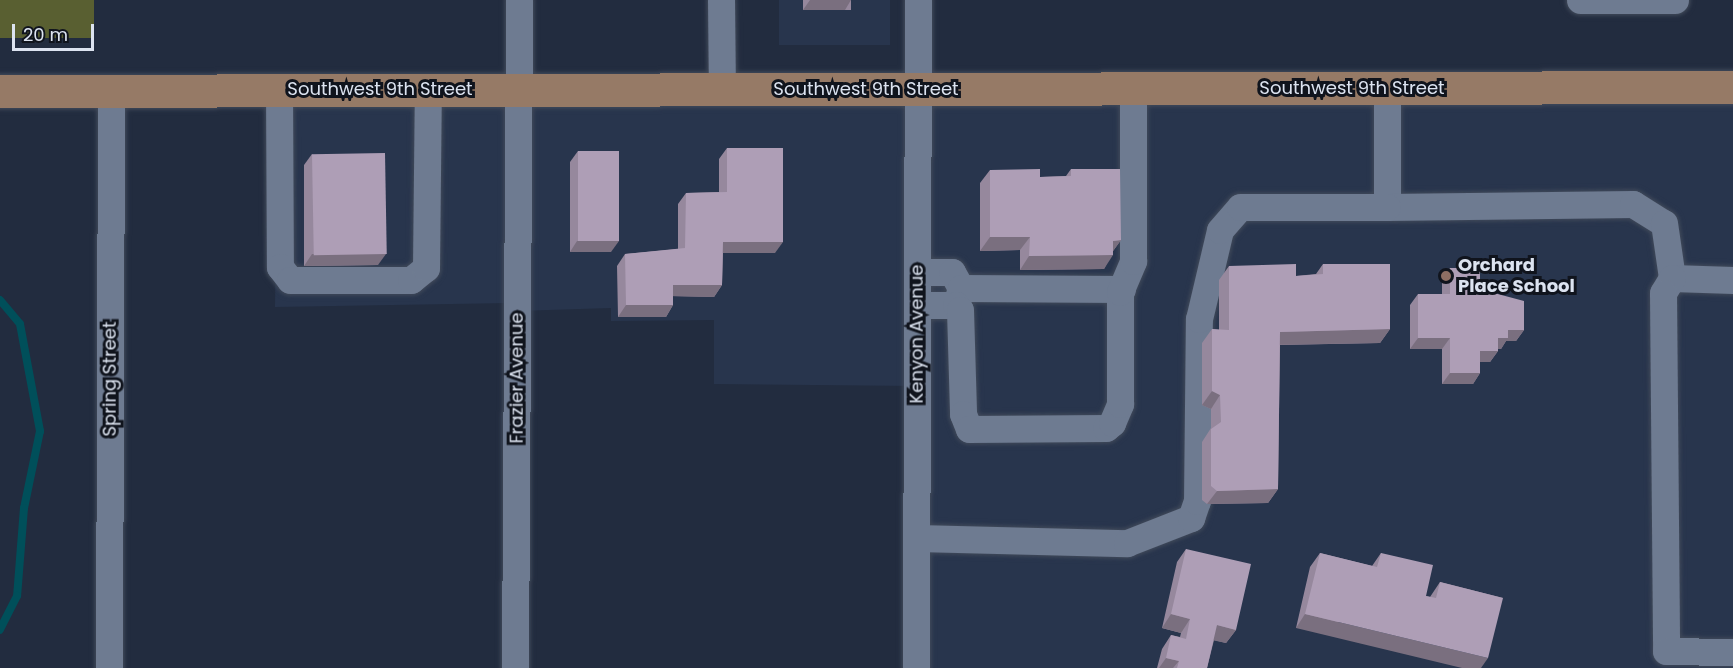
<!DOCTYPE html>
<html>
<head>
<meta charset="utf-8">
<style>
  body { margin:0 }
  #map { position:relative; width:1733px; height:668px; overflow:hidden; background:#222c3f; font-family:Poppins,sans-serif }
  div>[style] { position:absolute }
  .built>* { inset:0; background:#28354d; transform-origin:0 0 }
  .forest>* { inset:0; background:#595f31; transform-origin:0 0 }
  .stream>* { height:8px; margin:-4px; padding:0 4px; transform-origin:4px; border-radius:4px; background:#004f5a }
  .roads { filter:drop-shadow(0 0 2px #414a5a) drop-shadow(0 0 2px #414a5a) }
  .minor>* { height:27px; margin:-13.5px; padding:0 13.5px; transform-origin:13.5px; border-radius:13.5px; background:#6e7b91 }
  .major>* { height:33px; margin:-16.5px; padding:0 16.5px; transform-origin:16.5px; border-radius:16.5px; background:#967a66 }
  .wall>* { inset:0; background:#96889d; transform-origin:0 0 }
  .shaded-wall>* { inset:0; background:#7a6f7f }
  .building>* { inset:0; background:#ae9eb6; transform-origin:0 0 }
  .dots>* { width:16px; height:16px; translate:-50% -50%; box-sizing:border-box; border:3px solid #10141d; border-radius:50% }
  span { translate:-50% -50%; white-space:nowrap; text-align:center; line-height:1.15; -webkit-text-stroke:6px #10141d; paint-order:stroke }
  .street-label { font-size:18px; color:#dce3f0 }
  .poi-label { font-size:18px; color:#dce3f0; font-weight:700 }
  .left { translate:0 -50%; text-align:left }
  .scale { position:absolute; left:12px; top:24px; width:82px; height:27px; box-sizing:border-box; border:3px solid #dce3f0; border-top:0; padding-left:8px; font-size:18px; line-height:21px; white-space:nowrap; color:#dce3f0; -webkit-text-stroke:4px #10141d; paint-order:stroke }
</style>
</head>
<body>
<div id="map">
  <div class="built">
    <i style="left:779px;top:0;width:111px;height:45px"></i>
    <i style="clip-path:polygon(1733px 87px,1733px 668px,916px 668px,916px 386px,714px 384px,714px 320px,611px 321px,611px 308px,517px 311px,517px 303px,275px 307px,277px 89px)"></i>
  </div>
  <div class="forest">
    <i style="left:0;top:0;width:94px;height:38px"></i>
  </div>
  <div class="stream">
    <i style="left:0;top:300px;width:31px;rotate:50deg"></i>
    <i style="left:20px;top:324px;width:109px;rotate:79.4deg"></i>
    <i style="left:40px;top:431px;width:79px;rotate:101.7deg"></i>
    <i style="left:24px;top:508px;width:88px;rotate:94.5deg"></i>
    <i style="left:17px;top:596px;width:38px;rotate:117deg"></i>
  </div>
  <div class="roads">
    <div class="minor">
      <i style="left:721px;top:0;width:89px;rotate:89.4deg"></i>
      <i style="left:1580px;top:0;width:95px"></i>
      <i style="left:1387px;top:88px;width:119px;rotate:90deg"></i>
      <i style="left:1387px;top:207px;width:246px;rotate:-0.7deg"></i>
      <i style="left:1633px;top:204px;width:36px;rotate:32deg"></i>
      <i style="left:1664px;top:223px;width:56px;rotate:81.7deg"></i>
      <i style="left:279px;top:89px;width:178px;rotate:89.7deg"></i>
      <i style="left:280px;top:267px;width:16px;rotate:52deg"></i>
      <i style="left:290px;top:280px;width:121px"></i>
      <i style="left:411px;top:280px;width:19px;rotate:-39deg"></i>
      <i style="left:426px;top:268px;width:179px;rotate:-89.4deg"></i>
      <i style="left:917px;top:272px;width:35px"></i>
      <i style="left:952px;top:272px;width:18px;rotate:61deg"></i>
      <i style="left:961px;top:288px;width:17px;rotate:107deg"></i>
      <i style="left:1733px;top:280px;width:61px;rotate:-178.1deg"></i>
      <i style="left:1672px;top:278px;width:17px;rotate:121deg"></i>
      <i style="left:1663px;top:293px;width:358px;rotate:89.5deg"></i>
      <i style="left:1666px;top:651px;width:67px;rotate:0.9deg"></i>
      <i style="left:961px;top:288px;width:161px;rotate:0.4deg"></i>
      <i style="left:917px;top:305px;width:39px"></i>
      <i style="left:956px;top:305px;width:6px;rotate:51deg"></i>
      <i style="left:960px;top:310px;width:104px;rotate:88.3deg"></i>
      <i style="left:963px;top:414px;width:16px;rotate:68deg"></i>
      <i style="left:969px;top:429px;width:137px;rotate:-0.4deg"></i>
      <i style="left:1106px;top:428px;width:8px;rotate:-40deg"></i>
      <i style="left:1112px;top:423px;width:21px;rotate:-67deg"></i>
      <i style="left:1120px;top:404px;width:112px;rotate:-90deg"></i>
      <i style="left:1120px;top:292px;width:34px;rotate:-67deg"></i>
      <i style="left:1133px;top:261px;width:173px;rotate:-90deg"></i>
      <i style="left:917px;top:538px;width:210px;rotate:1.4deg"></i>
      <i style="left:1127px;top:543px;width:69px;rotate:-21.3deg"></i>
      <i style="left:1191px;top:518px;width:18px;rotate:-71deg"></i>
      <i style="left:1197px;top:501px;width:182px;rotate:-89.4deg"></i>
      <i style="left:1199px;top:319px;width:91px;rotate:-76.7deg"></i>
      <i style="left:1220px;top:230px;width:30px;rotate:-49deg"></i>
      <i style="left:1240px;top:207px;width:147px"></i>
      <i style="left:109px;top:668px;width:578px;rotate:-89.8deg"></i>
      <i style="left:515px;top:668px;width:668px;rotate:-89.66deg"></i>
      <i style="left:916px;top:668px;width:668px;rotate:-89.83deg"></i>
    </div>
    <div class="major">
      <i style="left:0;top:91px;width:1733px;rotate:-0.13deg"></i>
    </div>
  </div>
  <div class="wall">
    <i style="left:803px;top:0;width:48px;height:10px"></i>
    <i style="clip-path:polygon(727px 148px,775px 253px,723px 253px,722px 285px,714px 297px,673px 296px,673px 305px,666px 317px,618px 317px,617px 266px,625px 254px,678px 249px,678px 204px,686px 193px,719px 192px,719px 159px)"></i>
    <i style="clip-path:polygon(578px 151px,611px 252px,570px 252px,570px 162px)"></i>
    <i style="clip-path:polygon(312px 154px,378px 265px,304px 266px,304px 165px)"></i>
    <i style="clip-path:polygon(1071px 169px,1121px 240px,1113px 251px,1104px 269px,1020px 270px,1020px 250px,980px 251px,980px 183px,990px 170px,1040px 177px,1066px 176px)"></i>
    <i style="clip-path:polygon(1323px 264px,1390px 329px,1380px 343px,1280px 345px,1278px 489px,1268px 503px,1207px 504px,1202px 500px,1202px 442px,1211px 428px,1211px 409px,1202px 405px,1202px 343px,1212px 329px,1219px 330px,1219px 280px,1229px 266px,1296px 276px,1316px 274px)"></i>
    <i style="clip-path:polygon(1450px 268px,1480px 282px,1494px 293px,1524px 330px,1516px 341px,1506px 341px,1501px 349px,1498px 349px,1498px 351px,1490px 362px,1480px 362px,1480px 373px,1473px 384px,1442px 384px,1442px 349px,1410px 349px,1410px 305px,1418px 294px,1442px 294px,1442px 279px)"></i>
    <i style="clip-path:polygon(1186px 549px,1236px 630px,1226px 643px,1214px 640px,1207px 668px,1157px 668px,1162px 649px,1171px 635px,1180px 637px,1181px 633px,1162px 628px,1177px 562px)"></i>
    <i style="clip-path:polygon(1320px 553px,1372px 566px,1381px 553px,1426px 596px,1430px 597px,1440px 582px,1503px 598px,1296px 628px,1310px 567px)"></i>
  </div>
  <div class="shaded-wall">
    <i style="clip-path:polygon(810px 0,851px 0,845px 10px,803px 10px)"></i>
    <i style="clip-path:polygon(990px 237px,1030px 237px,1020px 250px,980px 251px)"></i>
    <i style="clip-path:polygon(1121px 240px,1111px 254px,1113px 241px)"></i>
    <i style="clip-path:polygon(577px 241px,619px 241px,611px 252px,570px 252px)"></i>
    <i style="clip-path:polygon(723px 242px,783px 242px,775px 253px,715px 253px)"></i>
    <i style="clip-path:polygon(312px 254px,386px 254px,378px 265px,304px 266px)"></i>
    <i style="clip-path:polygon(1113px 255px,1104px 269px,1020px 270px,1029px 256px)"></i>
    <i style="clip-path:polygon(673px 285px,722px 285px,714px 297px,665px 296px)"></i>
    <i style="clip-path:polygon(626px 305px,673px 305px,666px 317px,618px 317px)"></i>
    <i style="clip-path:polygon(1390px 329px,1380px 343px,1270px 345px,1280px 332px)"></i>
    <i style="clip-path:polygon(1508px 330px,1524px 330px,1516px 341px,1506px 341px,1501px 349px,1490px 349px,1498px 338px)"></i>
    <i style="clip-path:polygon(1418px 338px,1450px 338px,1442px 349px,1410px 349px)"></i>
    <i style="clip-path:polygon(1480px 351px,1498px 351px,1490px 362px,1473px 362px)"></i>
    <i style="clip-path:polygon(1450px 373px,1480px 373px,1473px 384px,1442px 384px)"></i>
    <i style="clip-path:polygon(1212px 391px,1220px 395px,1211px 409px,1202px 405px)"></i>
    <i style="clip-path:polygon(1278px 489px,1268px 503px,1207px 504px,1217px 491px)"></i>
    <i style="clip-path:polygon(1171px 614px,1190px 619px,1181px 633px,1162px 628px)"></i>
    <i style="clip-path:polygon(1305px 614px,1488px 658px,1481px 668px,1462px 668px,1296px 628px)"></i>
    <i style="clip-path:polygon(1217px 625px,1236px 630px,1226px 643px,1207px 639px)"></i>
    <i style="clip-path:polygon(1166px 658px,1179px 661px,1173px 668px,1159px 668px)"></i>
  </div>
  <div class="building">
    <i style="clip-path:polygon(727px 148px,783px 148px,783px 242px,723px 242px,722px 285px,673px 285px,673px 305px,626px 305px,625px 254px,685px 248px,686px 193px,727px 192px)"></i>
    <i style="left:578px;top:151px;width:41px;height:90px"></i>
    <i style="left:385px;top:153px;width:101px;height:73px;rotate:89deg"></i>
    <i style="clip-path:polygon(1040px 169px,1040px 177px,1071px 176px,1071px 169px,1120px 169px,1121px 240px,1113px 241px,1113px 255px,1029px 256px,1030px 237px,990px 237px,990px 170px)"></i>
    <i style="clip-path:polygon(1296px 264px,1296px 276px,1323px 274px,1323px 264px,1390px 264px,1390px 329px,1280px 332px,1278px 489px,1217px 491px,1211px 486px,1211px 429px,1221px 422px,1220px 395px,1212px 391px,1212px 329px,1229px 330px,1229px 266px)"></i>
    <i style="clip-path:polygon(1450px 268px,1480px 268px,1480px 282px,1494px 282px,1494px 293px,1524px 301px,1524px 330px,1508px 330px,1508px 338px,1498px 338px,1498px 351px,1480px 351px,1480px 373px,1450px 373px,1450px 338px,1418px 338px,1418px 294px,1450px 294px)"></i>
    <i style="clip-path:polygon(1186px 549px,1251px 564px,1236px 630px,1217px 625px,1207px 668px,1177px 668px,1179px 661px,1166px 658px,1171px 635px,1186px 639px,1190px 619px,1171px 614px)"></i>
    <i style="clip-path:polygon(1320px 553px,1377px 567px,1381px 553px,1433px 565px,1426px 596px,1436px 598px,1440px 582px,1503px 598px,1488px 658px,1305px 614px)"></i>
  </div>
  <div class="dots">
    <i style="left:1446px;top:276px;background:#8d6e63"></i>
  </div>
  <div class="street-label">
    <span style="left:1352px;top:88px">Southwest 9th Street</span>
    <span style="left:380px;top:89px">Southwest 9th Street</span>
    <span style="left:866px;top:89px">Southwest 9th Street</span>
    <span style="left:917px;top:334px;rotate:-90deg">Kenyon Avenue</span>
    <span style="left:517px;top:378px;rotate:-90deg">Frazier Avenue</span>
    <span style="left:110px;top:379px;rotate:-90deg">Spring Street</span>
  </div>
  <div class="poi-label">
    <span class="left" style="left:1458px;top:276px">Orchard<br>Place School</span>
  </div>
  <div class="scale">20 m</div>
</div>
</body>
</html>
